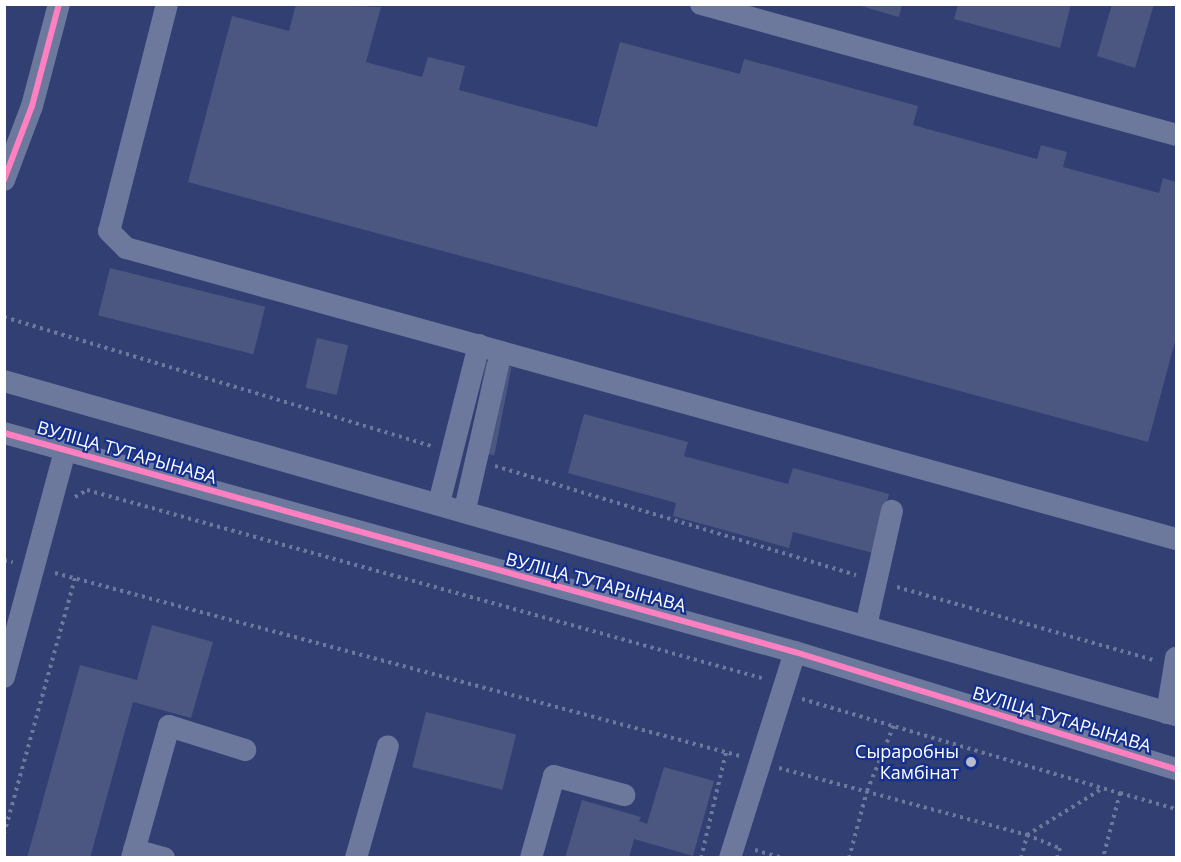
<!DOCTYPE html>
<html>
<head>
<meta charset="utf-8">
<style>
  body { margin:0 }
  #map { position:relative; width:1181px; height:862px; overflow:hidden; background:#313f72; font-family:"Open Sans",sans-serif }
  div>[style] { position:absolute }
  .building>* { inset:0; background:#4b5780; transform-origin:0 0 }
  .path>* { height:4px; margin-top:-2px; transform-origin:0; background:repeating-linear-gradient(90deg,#6d789d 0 3px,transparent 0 7.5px) }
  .minor>* { height:22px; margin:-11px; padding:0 11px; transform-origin:11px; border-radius:11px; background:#6d789d }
  .cycleway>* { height:6px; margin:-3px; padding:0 3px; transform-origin:3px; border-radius:3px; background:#ff80c0 }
  .dots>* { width:16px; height:16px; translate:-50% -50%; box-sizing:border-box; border:3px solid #16308d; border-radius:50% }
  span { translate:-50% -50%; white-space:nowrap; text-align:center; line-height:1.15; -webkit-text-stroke:4.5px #16308d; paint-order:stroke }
  .street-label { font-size:18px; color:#fff }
  .poi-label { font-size:18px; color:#fff }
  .right { translate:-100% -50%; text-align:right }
  .frame { position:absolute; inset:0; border:6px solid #fff; pointer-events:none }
</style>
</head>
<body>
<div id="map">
  <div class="building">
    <i style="clip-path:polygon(296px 4px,381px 7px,366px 62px,422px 77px,428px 57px,465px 66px,459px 90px,597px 127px,620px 42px,740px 74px,744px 59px,918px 106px,913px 125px,1037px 159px,1041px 145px,1067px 152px,1063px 167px,1159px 193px,1163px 178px,1176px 182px,1176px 338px,1148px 442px,188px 182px,232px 16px,289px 31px)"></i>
    <i style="clip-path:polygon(854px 4px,902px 4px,899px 17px)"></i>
    <i style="clip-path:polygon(958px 4px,1071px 4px,1060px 48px,954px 19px)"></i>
    <i style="clip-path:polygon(1112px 4px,1154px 4px,1135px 68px,1097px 56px)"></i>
    <i style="left:110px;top:268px;width:160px;height:49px;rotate:14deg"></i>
    <i style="left:317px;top:338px;width:32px;height:51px;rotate:13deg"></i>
    <i style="left:486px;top:362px;width:26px;height:90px;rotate:11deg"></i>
    <i style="clip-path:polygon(584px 414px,688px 442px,684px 456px,788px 484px,793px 468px,889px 494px,873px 553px,793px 532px,789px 548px,673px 516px,676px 503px,568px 473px)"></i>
    <i style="clip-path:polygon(152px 625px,213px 642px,191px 718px,133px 702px,90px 858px,27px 858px,80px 665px,137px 680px)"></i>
    <i style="left:426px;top:712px;width:93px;height:57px;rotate:14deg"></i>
    <i style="clip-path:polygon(664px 767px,714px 781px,693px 856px,634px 839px,629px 858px,565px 858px,582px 800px,641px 817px,639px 821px,647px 824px)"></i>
  </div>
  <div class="path">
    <i style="left:4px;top:317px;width:446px;rotate:16.8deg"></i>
    <i style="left:495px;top:466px;width:377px;rotate:16.8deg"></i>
    <i style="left:75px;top:497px;width:14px;rotate:-30deg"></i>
    <i style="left:87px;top:490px;width:704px;rotate:15.58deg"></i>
    <i style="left:4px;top:560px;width:9px;rotate:13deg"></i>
    <i style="left:55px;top:573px;width:709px;rotate:14.96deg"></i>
    <i style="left:897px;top:587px;width:269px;rotate:15.9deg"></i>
    <i style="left:802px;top:699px;width:332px;rotate:16.5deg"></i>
    <i style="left:1120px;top:793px;width:67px;rotate:104.7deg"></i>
    <i style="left:779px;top:768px;width:257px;rotate:15.1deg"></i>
    <i style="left:1027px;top:835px;width:35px;rotate:22deg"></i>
    <i style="left:1060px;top:848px;width:10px;rotate:107deg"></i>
    <i style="left:1120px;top:793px;width:58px;rotate:15.9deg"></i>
    <i style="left:4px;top:834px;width:266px;rotate:-74.5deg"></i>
    <i style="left:755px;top:850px;width:29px;rotate:16deg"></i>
    <i style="left:701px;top:858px;width:109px;rotate:-76.7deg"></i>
    <i style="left:849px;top:858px;width:69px;rotate:-75deg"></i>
    <i style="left:867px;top:791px;width:71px;rotate:-67.8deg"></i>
    <i style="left:1021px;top:858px;width:24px;rotate:-75deg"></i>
    <i style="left:1027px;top:835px;width:89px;rotate:-31.7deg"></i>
  </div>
  <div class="minor">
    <i style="left:167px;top:4px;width:234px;rotate:104.3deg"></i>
    <i style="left:109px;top:231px;width:24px;rotate:45deg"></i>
    <i style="left:126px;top:248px;width:1090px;rotate:15.49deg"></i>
    <i style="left:701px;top:4px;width:493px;rotate:15.4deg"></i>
    <i style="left:4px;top:180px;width:79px;rotate:-69.3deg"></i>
    <i style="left:32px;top:106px;width:106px;rotate:-75.2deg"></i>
    <i style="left:4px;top:381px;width:1219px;rotate:15.91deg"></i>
    <i style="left:4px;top:433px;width:821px;rotate:15.48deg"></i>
    <i style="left:795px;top:652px;width:399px;rotate:17.1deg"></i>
    <i style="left:439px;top:503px;width:163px;rotate:-75.8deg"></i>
    <i style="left:465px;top:509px;width:161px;rotate:-77.1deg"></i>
    <i style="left:866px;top:626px;width:118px;rotate:-77.3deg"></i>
    <i style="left:4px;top:677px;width:234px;rotate:-74.9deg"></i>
    <i style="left:1167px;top:713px;width:56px;rotate:-80.7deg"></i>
    <i style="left:134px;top:850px;width:31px;rotate:15deg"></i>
    <i style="left:132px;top:858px;width:137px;rotate:-74.3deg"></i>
    <i style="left:169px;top:726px;width:80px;rotate:17.5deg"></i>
    <i style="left:356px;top:858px;width:116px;rotate:-74.1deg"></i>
    <i style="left:531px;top:858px;width:85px;rotate:-74.3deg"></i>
    <i style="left:554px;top:776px;width:73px;rotate:15.2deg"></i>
    <i style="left:730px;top:858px;width:216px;rotate:-72.5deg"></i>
  </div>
  <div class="cycleway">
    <i style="left:4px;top:180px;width:79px;rotate:-69.3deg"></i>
    <i style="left:32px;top:106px;width:106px;rotate:-75.2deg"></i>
    <i style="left:4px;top:433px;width:821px;rotate:15.48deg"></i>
    <i style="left:795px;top:652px;width:399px;rotate:17.1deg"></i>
  </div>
  <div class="dots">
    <i style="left:971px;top:762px;background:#b7bcce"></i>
  </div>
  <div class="street-label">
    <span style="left:127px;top:452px;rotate:16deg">ВУЛІЦА ТУТАРЫНАВА</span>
    <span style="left:596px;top:582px;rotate:15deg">ВУЛІЦА ТУТАРЫНАВА</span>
    <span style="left:1062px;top:719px;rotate:17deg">ВУЛІЦА ТУТАРЫНАВА</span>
  </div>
  <div class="poi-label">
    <span class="right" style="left:959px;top:762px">Сыраробны<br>Камбінат</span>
  </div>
  <div class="frame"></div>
</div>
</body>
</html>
